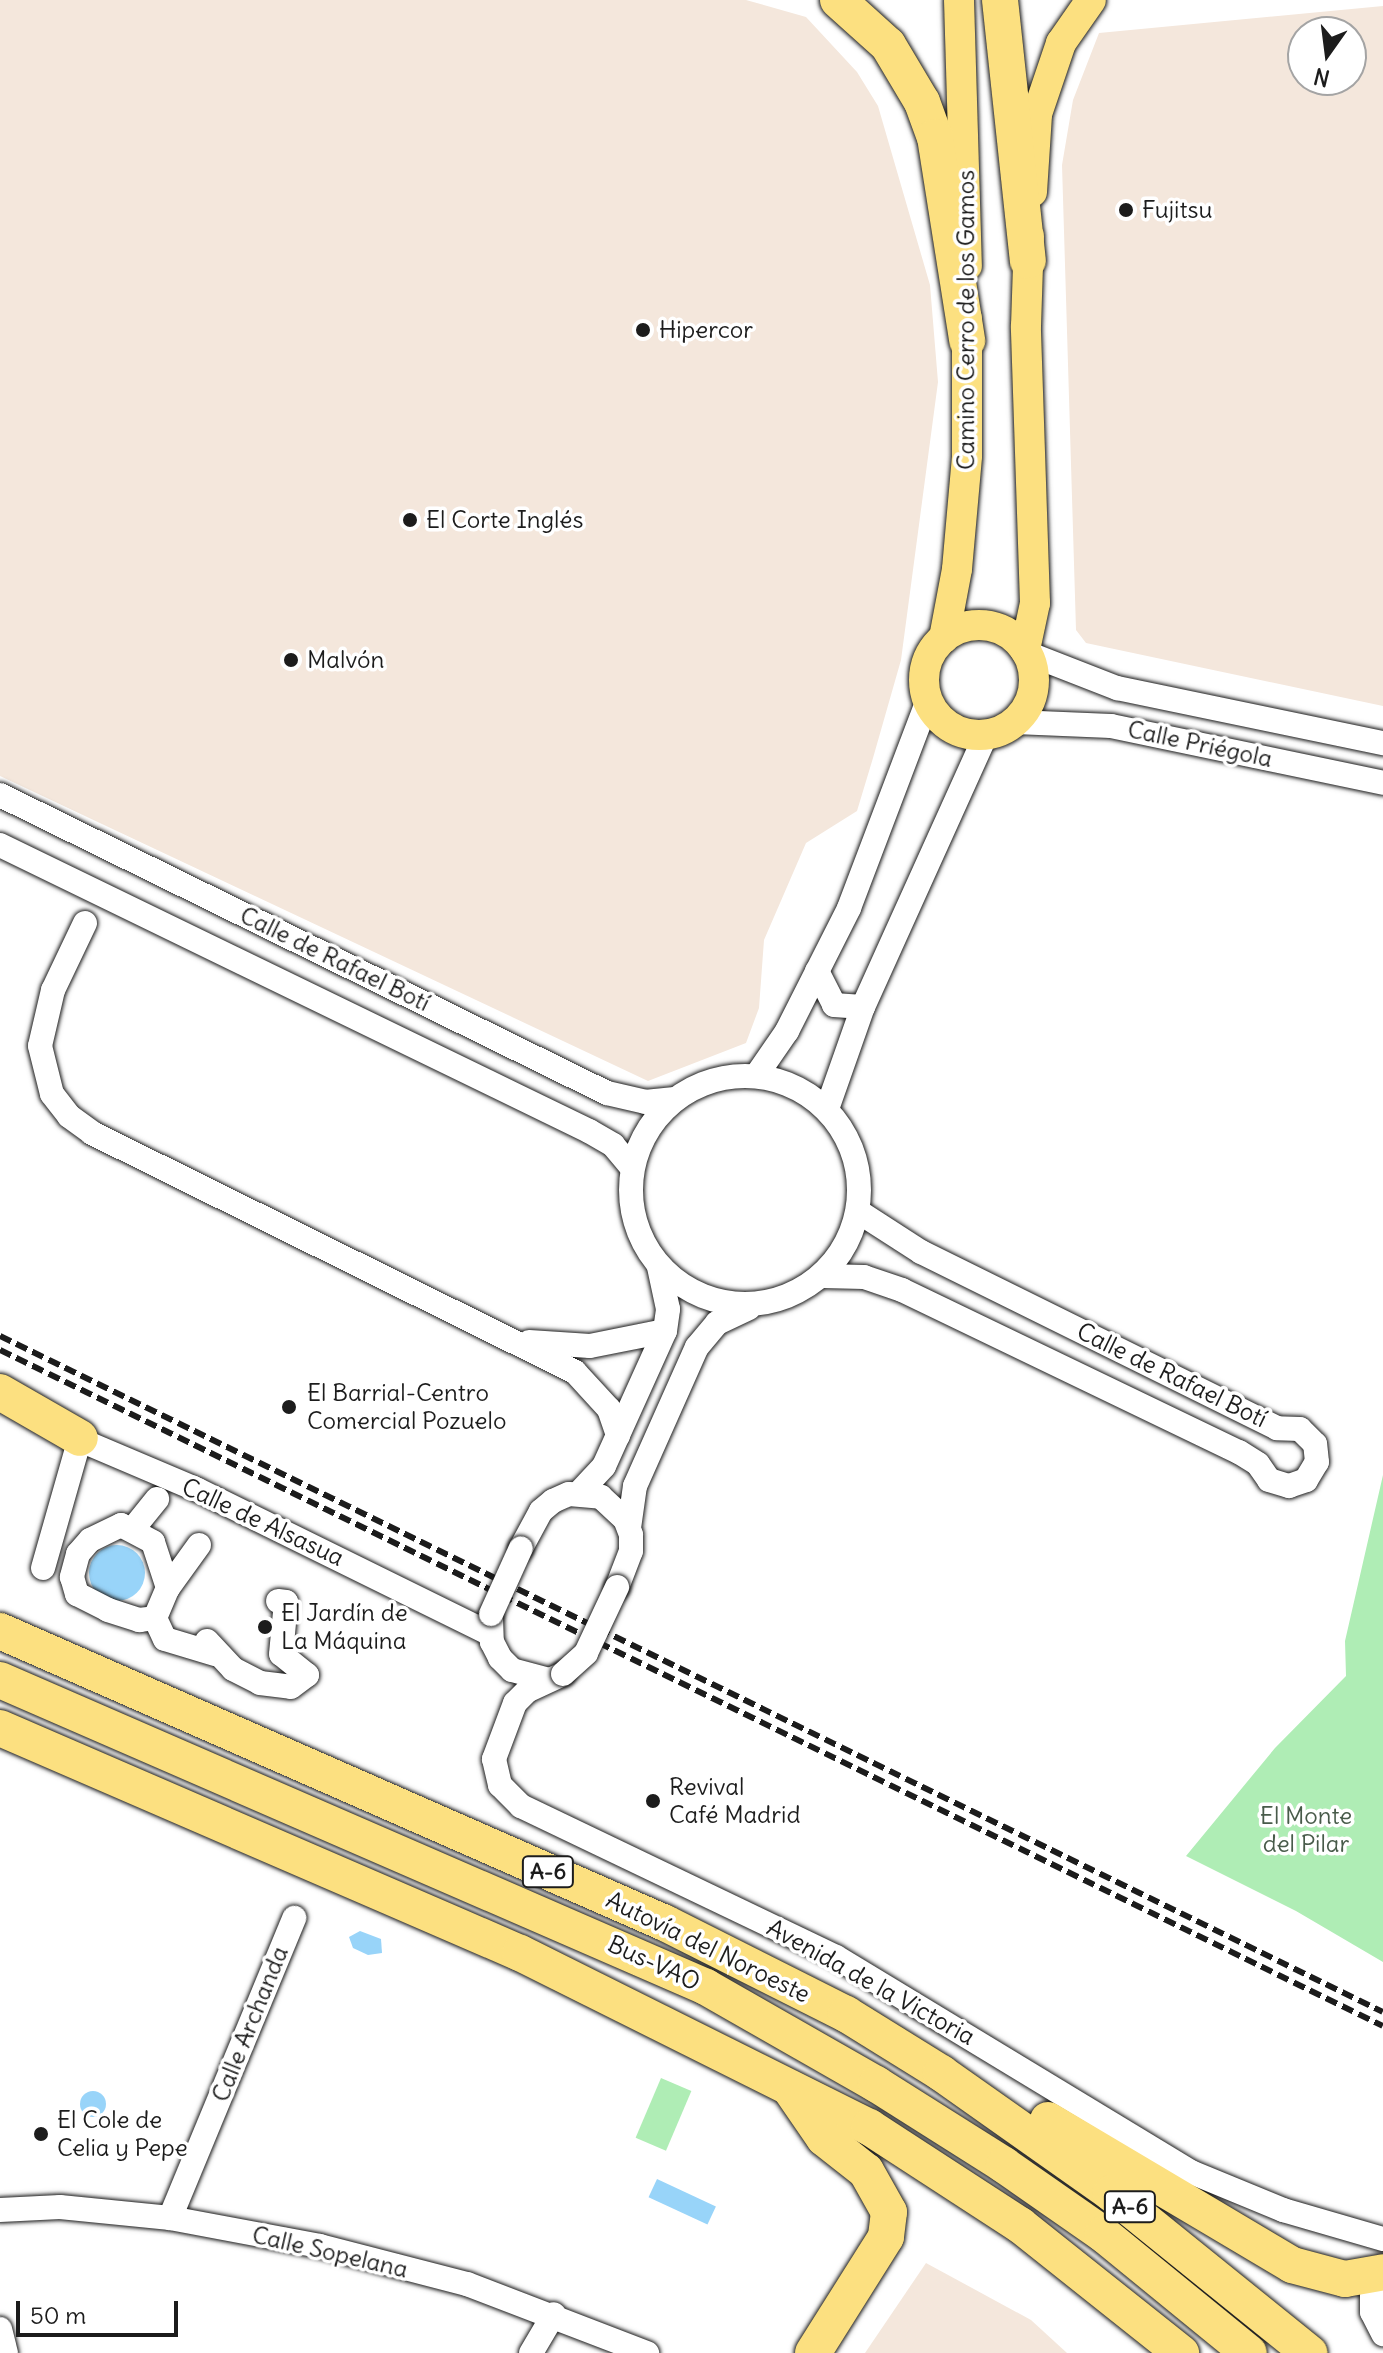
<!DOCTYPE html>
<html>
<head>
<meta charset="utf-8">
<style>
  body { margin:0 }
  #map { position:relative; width:1383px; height:2353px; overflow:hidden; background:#fff; font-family:Delius,sans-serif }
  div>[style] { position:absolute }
  .built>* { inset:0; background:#f4e7dc }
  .green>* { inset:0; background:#afedb5; transform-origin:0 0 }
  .water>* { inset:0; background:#98d4f9; transform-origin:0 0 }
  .round { border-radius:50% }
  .roads { filter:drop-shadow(0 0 2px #1c1c1c) drop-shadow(0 0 2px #1c1c1c) }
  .minor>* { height:24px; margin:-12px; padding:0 12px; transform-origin:12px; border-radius:12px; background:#fff }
  .minor>.ring { margin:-12px; padding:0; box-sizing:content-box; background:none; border:24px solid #fff; border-radius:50% }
  .major>* { height:30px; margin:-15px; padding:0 15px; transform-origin:15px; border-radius:15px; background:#fce080 }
  .major>.ring { margin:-15px; padding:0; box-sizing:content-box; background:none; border:30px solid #fce080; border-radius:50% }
  .highway>* { height:36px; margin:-18px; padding:0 18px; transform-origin:18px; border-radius:18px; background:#fce080 }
  .rail>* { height:6px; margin-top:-3px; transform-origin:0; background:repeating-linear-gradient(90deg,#1c1c1c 0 12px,transparent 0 18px) }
  .bridges { filter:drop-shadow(0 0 2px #1c1c1c) drop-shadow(0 0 2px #1c1c1c) }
  .minor-bridge>* { height:24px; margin:-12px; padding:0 12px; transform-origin:12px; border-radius:12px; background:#fff }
  .dots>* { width:22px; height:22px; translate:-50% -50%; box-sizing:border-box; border:4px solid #fff; border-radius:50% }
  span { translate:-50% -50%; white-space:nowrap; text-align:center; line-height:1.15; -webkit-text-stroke:7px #fff; paint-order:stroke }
  .shield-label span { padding:2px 6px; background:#fff; border:2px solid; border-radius:6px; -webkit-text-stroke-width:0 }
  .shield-label { font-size:22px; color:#1c1c1c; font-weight:700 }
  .poi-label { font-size:24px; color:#1c1c1c }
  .left { translate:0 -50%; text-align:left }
  .street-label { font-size:24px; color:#1c1c1c }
  .park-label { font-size:24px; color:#485b4a }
  .north { position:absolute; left:1287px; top:16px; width:80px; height:80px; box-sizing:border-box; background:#fff; border:2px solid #a4a4a4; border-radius:50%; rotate:194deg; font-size:22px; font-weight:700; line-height:32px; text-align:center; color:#1c1c1c }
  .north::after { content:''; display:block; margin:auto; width:28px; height:36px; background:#1c1c1c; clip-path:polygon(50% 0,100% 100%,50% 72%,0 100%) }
  .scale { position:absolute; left:16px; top:2301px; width:162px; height:36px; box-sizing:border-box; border:4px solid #1c1c1c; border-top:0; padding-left:10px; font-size:24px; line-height:28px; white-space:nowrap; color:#1c1c1c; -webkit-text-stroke:6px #fff; paint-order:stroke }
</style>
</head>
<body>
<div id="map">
  <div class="built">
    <i style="clip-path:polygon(0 0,746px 0,806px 17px,857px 72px,878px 106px,930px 285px,938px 382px,901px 660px,873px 758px,857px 811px,806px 843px,764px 940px,759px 1008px,746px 1043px,648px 1081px,0 776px)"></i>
    <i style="clip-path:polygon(evenodd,1383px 6px,1383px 706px,1086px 643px,1076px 630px,1062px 165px,1073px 100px,1099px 33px,1383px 6px,1351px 32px,1351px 80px,1303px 80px,1303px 32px,1351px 32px)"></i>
    <i style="clip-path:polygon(926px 2263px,1031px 2320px,1067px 2353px,865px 2353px)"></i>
  </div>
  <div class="green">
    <i style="clip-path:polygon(1383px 1475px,1383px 1962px,1296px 1911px,1186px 1856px,1275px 1748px,1346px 1676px,1345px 1641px)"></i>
    <i style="left:661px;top:2078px;width:33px;height:65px;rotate:23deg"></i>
  </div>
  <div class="water">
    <i class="round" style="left:89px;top:1545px;width:56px;height:56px"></i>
    <i style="clip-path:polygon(360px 1931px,381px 1939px,382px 1953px,368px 1955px,353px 1948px,349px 1937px)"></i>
    <i class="round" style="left:80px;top:2091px;width:26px;height:26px"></i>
    <i style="left:657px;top:2179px;width:65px;height:20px;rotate:25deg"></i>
  </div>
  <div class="roads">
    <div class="minor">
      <i style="left:1027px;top:653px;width:97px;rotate:21.3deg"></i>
      <i style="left:1117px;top:688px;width:272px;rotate:11.7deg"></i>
      <i style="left:1015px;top:722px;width:96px;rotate:2.4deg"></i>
      <i style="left:1111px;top:726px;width:278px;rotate:11.8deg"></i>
      <i style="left:0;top:795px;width:676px;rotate:26.15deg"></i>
      <i style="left:607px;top:1093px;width:39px;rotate:13deg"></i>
      <i style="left:645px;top:1102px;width:30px;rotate:-6deg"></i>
      <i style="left:0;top:845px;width:655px;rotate:25.9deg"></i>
      <i style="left:589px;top:1131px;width:28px;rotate:30deg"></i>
      <i style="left:613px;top:1145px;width:30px;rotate:50deg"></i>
      <i style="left:85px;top:923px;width:74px;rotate:115.5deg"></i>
      <i style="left:53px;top:990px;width:57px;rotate:103.1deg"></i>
      <i style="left:40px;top:1046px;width:49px;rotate:76deg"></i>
      <i style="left:52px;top:1094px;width:28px;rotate:52deg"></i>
      <i style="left:69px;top:1116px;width:29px;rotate:36deg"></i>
      <i style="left:92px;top:1133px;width:539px;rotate:26.33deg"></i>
      <i style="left:575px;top:1372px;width:50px;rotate:47.4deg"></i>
      <i style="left:609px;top:1409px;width:28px;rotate:71deg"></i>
      <i style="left:817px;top:971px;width:38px;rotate:63deg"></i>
      <i style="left:834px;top:1005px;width:29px;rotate:4deg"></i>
      <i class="ring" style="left:631px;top:1076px;width:204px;height:204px"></i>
      <i style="left:756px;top:1076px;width:55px;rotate:-55.4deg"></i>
      <i style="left:787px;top:1031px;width:138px;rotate:-63.2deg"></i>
      <i style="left:849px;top:908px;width:222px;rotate:-69.2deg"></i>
      <i style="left:827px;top:1109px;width:108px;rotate:-70.6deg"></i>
      <i style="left:863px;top:1007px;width:299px;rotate:-65.7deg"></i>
      <i style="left:823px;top:1276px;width:41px;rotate:1.4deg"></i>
      <i style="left:864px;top:1277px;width:40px;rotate:18.9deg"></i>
      <i style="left:902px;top:1290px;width:374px;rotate:25.7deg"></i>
      <i style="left:1239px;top:1452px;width:22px;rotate:32deg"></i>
      <i style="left:1258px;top:1464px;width:19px;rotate:55deg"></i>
      <i style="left:1269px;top:1480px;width:21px;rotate:17deg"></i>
      <i style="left:1289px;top:1486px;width:18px;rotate:-19deg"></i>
      <i style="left:1306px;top:1480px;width:21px;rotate:-59deg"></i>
      <i style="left:1317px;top:1462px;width:18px;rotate:-96deg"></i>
      <i style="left:1315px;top:1444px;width:21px;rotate:-135deg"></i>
      <i style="left:1300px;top:1429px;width:23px;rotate:-178deg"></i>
      <i style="left:1277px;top:1428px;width:397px;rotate:-153.7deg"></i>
      <i style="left:921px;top:1252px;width:74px;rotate:-147.2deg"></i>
      <i style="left:529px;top:1342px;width:61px;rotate:3.8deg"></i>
      <i style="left:590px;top:1346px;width:76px;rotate:-11.3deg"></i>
      <i style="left:66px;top:1434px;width:143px;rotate:23deg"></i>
      <i style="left:198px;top:1490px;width:326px;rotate:26.2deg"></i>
      <i style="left:578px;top:1494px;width:38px;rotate:-47deg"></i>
      <i style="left:604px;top:1466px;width:148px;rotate:-65.7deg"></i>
      <i style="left:665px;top:1331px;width:22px;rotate:-82deg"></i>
      <i style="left:668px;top:1309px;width:43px;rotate:-102.1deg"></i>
      <i style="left:629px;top:1528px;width:42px;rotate:-81.9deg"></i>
      <i style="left:635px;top:1486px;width:152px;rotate:-66deg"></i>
      <i style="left:697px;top:1347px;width:31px;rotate:-50deg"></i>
      <i style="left:717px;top:1323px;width:35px;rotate:-25deg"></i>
      <i style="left:132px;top:1530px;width:40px;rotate:-51deg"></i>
      <i style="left:521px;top:1548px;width:42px;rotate:-61.6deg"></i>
      <i style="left:541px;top:1511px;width:16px;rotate:-40deg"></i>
      <i style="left:553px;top:1501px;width:17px;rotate:-24deg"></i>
      <i style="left:569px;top:1494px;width:32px;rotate:5deg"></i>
      <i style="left:601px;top:1497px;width:33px;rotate:43deg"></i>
      <i style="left:625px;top:1519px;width:17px;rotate:69deg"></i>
      <i style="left:631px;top:1535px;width:16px;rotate:90deg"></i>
      <i style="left:631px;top:1551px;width:39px;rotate:111deg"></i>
      <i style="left:43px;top:1568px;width:135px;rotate:-74.1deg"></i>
      <i style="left:168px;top:1588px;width:53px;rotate:-54.2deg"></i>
      <i style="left:155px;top:1618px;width:33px;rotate:-67deg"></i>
      <i style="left:168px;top:1588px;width:48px;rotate:-108.1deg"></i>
      <i style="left:153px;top:1542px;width:36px;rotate:-152deg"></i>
      <i style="left:121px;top:1525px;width:34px;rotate:154deg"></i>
      <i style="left:90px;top:1540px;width:18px;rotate:131deg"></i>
      <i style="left:78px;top:1554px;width:24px;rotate:105deg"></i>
      <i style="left:72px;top:1577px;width:18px;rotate:74deg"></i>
      <i style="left:77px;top:1594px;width:35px;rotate:27deg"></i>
      <i style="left:108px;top:1610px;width:33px;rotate:18deg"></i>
      <i style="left:139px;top:1620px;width:16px;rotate:-7deg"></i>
      <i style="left:155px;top:1618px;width:23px;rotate:65deg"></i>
      <i style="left:165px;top:1639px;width:52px;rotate:16.7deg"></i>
      <i style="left:491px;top:1618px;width:24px;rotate:88deg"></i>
      <i style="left:492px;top:1642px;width:18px;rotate:63deg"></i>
      <i style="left:500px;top:1658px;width:17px;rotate:45deg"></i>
      <i style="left:512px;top:1670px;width:35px;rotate:15deg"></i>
      <i style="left:207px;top:1641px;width:38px;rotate:47deg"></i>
      <i style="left:233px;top:1669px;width:30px;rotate:27deg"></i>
      <i style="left:260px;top:1683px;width:31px;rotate:7deg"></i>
      <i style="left:291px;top:1687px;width:20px;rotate:-37deg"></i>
      <i style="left:307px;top:1675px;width:33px;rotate:-141deg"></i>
      <i style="left:281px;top:1654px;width:52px;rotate:-84.5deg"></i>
      <i style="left:286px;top:1602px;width:8px;rotate:-173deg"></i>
      <i style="left:563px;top:1674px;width:38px;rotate:155deg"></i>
      <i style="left:528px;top:1690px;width:18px;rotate:135deg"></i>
      <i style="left:515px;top:1703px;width:60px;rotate:110.6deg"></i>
      <i style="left:494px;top:1759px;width:27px;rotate:77deg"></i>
      <i style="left:500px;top:1785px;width:30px;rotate:45deg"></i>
      <i style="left:521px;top:1806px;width:349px;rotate:25.6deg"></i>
      <i style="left:836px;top:1957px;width:415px;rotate:31.2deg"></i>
      <i style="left:1191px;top:2172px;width:100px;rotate:22.4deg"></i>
      <i style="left:1283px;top:2210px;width:104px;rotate:16.2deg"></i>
      <i style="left:0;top:2210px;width:60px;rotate:-2.9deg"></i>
      <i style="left:60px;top:2207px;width:111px;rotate:5.7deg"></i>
      <i style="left:170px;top:2218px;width:153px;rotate:10.6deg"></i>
      <i style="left:320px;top:2246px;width:152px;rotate:14.5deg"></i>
      <i style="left:467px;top:2284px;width:193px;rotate:21deg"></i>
      <i style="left:170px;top:2218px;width:325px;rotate:-67.5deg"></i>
      <i style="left:1383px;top:2274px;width:25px;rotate:116deg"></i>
      <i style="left:1372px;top:2297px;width:15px;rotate:90deg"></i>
      <i style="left:1372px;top:2312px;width:25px;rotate:63deg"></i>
      <i style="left:0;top:2329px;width:25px;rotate:76deg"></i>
      <i style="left:531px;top:2353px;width:45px;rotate:-59.5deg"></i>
    </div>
    <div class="major">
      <i style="left:959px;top:0;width:266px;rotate:88.3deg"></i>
      <i style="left:1032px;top:192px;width:78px;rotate:-86.3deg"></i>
      <i style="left:1037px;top:114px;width:75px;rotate:-71.3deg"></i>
      <i style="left:1061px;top:43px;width:52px;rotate:-55.1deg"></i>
      <i class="ring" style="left:924px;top:625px;width:80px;height:80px"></i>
      <i style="left:944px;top:638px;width:70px;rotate:-79.3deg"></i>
      <i style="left:957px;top:569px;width:113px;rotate:-84.9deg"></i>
      <i style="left:967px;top:456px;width:138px;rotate:-90deg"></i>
      <i style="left:1025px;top:650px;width:48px;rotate:-78deg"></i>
      <i style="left:1035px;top:603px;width:277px;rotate:-91.9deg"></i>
      <i style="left:1026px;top:326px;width:90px;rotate:-88.1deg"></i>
    </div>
    <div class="highway">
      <i style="left:838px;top:0;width:67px;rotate:42deg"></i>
      <i style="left:888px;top:45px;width:66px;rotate:59.2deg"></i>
      <i style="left:922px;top:102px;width:37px;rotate:70deg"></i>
      <i style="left:935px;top:137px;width:206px;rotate:81deg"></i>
      <i style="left:1000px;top:0;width:262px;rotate:83.9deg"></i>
      <i style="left:0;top:1392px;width:92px;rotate:29.9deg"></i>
      <i style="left:0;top:1631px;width:726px;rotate:23.71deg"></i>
      <i style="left:665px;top:1923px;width:203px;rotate:26.7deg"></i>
      <i style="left:846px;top:2014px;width:112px;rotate:31.8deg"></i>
      <i style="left:941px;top:2073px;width:208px;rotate:35.2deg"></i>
      <i style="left:1111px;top:2193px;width:255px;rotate:38.9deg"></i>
      <i style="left:0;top:1680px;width:770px;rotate:23.5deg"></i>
      <i style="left:706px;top:1987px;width:196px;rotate:29.7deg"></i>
      <i style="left:876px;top:2084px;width:151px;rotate:32.3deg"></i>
      <i style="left:1004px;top:2165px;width:121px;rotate:34.9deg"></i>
      <i style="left:1103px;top:2234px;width:188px;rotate:39.2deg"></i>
      <i style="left:0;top:1728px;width:567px;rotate:23.4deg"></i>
      <i style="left:520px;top:1953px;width:390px;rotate:26.5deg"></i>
      <i style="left:869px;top:2127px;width:180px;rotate:33deg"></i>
      <i style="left:1020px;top:2225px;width:206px;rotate:38.5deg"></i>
      <i style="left:791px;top:2090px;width:58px;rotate:55.5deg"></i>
      <i style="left:824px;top:2138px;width:53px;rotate:38.2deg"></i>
      <i style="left:866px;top:2171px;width:47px;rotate:60.7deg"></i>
      <i style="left:889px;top:2212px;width:25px;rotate:97deg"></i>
      <i style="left:886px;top:2237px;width:137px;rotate:122.2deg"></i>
      <i style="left:1048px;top:2120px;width:284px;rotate:30.7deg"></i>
      <i style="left:1292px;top:2265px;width:55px;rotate:14.8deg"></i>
      <i style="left:1345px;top:2279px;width:39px;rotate:-10deg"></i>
    </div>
  </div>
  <div class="rail">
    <i style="left:0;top:1336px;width:1539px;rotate:26.05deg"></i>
    <i style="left:0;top:1350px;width:1539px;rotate:26.05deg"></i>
  </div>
  <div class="bridges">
    <div class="minor-bridge">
      <i style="left:491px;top:1614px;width:72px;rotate:-65.6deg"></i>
      <i style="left:563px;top:1674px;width:31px;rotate:-42deg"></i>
      <i style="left:586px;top:1653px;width:73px;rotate:-64.8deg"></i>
    </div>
  </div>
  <div class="dots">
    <i style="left:1126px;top:210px;background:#1c1c1c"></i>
    <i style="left:643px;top:330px;background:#1c1c1c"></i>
    <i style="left:410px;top:520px;background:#1c1c1c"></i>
    <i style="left:291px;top:660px;background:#1c1c1c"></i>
    <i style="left:289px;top:1407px;background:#1c1c1c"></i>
    <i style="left:265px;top:1627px;background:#1c1c1c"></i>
    <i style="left:653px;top:1801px;background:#1c1c1c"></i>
    <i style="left:41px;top:2134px;background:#1c1c1c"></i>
  </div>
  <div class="shield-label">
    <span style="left:548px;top:1872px">A-6</span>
    <span style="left:1130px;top:2207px">A-6</span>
  </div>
  <div class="poi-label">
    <span class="left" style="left:1142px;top:210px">Fujitsu</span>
    <span class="left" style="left:659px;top:330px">Hipercor</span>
    <span class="left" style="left:426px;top:520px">El Corte Inglés</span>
    <span class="left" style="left:307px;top:660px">Malvón</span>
    <span class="left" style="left:307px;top:1407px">El Barrial-Centro<br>Comercial Pozuelo</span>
    <span class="left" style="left:281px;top:1627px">El Jardín de<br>La Máquina</span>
    <span class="left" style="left:669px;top:1801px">Revival<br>Café Madrid</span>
    <span class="left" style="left:57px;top:2134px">El Cole de<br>Celia y Pepe</span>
  </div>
  <div class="street-label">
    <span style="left:966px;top:320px;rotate:-90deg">Camino Cerro de los Gamos</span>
    <span style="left:1200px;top:744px;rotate:12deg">Calle Priégola</span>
    <span style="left:335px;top:959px;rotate:26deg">Calle de Rafael Botí</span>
    <span style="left:1172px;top:1375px;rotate:26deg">Calle de Rafael Botí</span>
    <span style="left:263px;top:1522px;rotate:25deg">Calle de Alsasua</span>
    <span style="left:708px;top:1947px;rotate:26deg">Autovía del Noroeste</span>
    <span style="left:654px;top:1963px;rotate:25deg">Bus-VAO</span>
    <span style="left:871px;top:1982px;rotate:29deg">Avenida de la Victoria</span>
    <span style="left:250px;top:2024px;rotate:-68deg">Calle Archanda</span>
    <span style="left:330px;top:2252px;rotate:13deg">Calle Sopelana</span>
  </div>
  <div class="park-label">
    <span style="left:1306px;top:1830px">El Monte<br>del Pilar</span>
  </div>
  <div class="north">N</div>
  <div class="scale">50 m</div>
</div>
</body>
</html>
